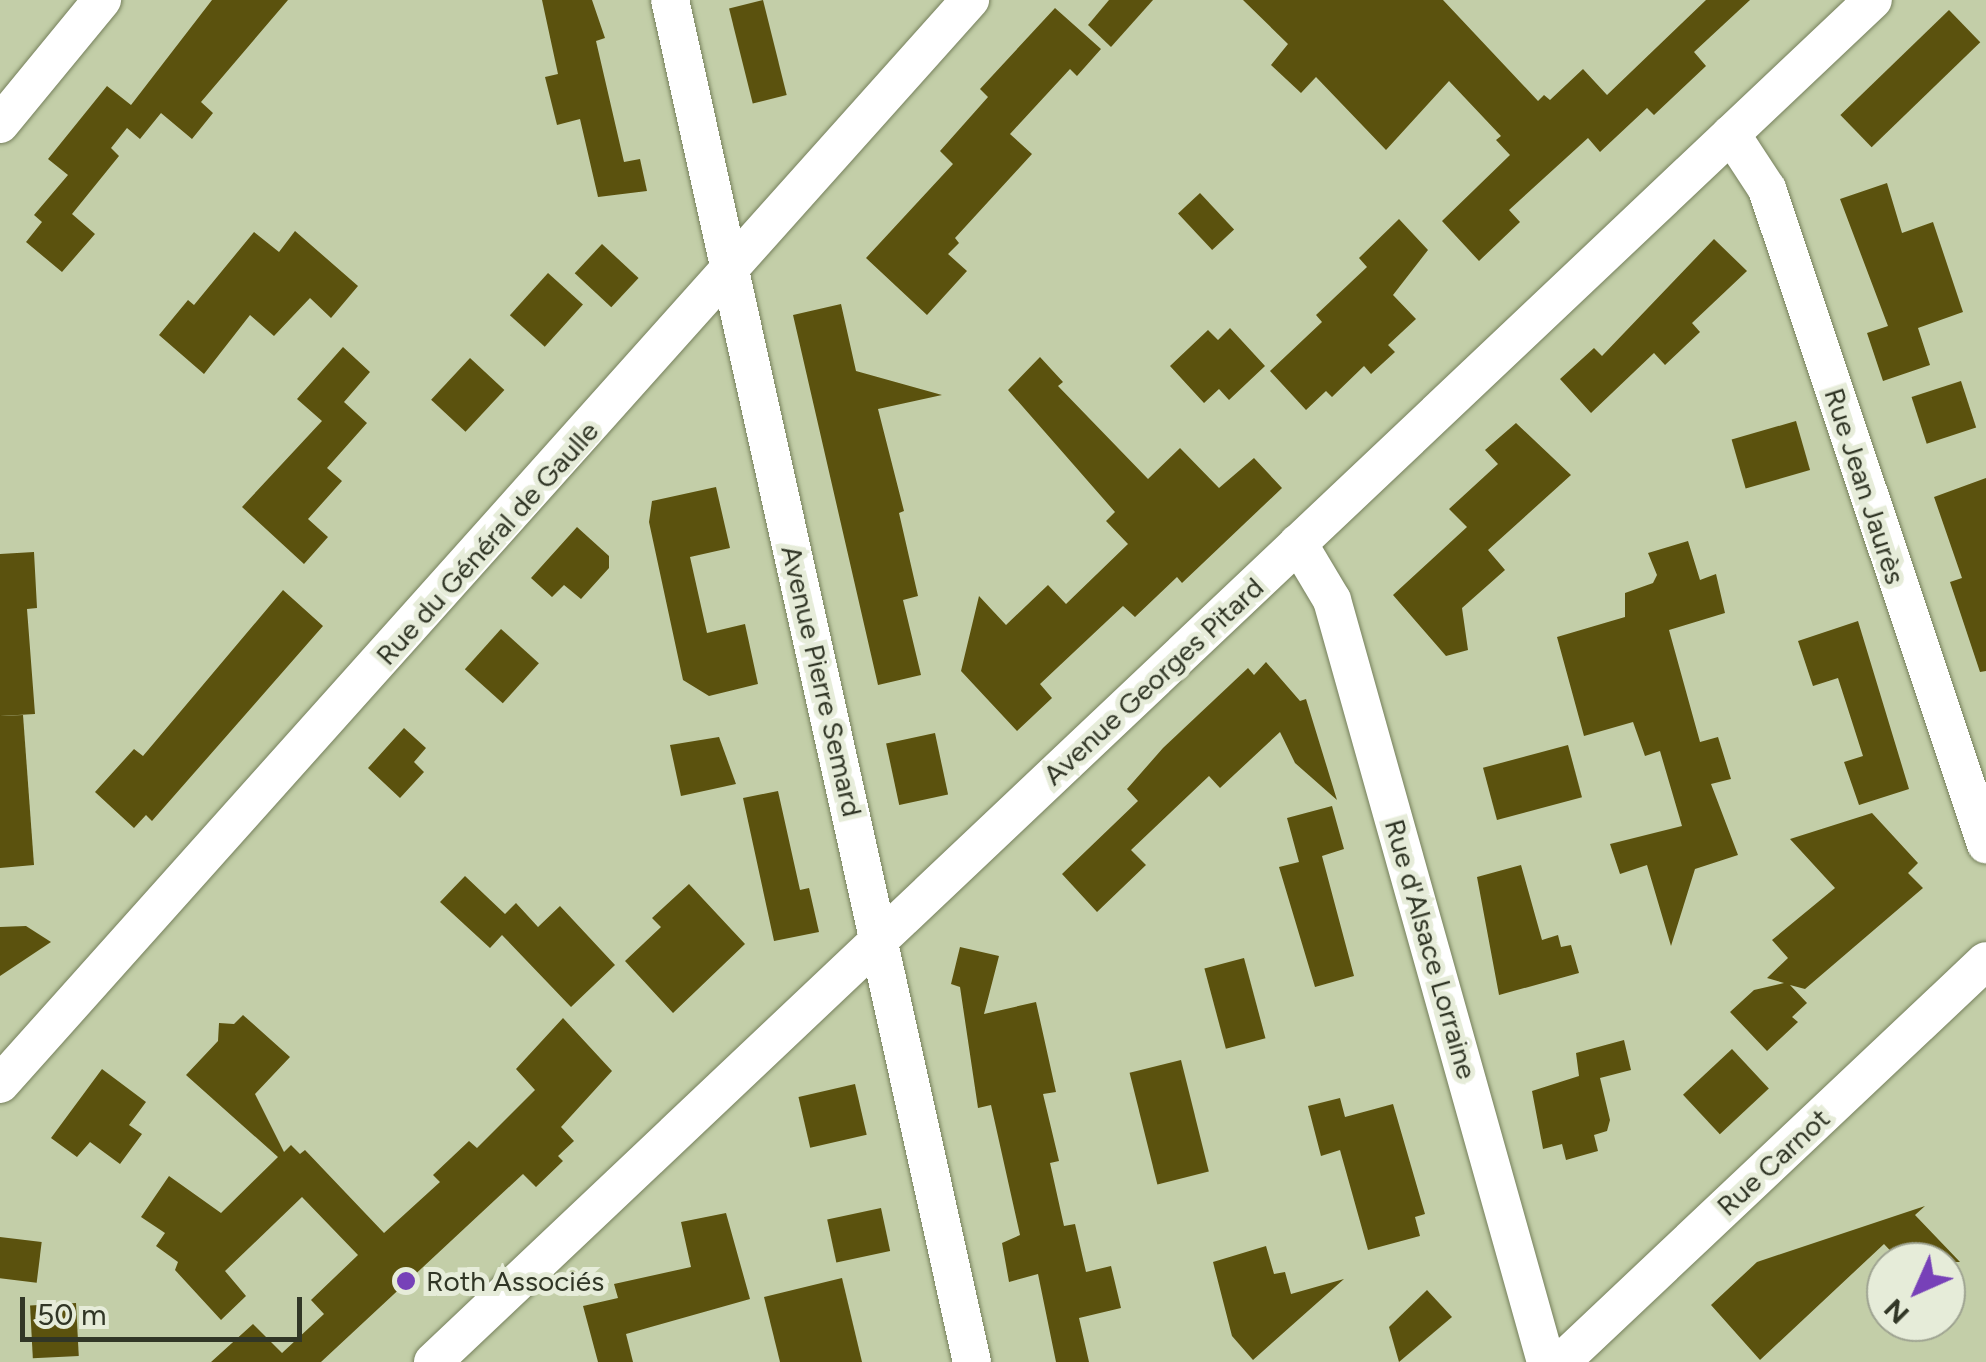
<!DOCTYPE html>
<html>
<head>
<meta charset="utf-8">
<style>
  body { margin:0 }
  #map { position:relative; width:1986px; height:1362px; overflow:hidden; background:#c3cea8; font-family:Figtree,sans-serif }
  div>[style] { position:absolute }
  .building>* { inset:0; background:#5b520e; transform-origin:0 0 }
  .roads { filter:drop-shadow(0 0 2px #76805c) drop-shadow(0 0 2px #76805c) }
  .minor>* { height:38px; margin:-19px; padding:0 19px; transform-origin:19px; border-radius:19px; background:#fff }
  .dots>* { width:28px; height:28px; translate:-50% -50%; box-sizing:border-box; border:5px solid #e6ecd9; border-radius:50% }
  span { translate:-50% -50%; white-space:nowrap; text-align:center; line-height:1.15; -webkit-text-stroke:10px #e6ecd9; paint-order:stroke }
  .street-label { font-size:28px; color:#313626 }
  .poi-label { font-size:28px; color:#313626 }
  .left { translate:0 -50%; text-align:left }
  .north { position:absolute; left:1866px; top:1242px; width:100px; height:100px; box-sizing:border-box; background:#e6ecd9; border:2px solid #9ea391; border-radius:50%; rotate:225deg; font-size:28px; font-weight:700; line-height:40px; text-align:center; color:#313626 }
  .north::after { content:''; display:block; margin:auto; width:35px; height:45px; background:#7741b8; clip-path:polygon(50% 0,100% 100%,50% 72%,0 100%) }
  .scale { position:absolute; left:20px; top:1297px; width:282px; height:45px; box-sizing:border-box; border:5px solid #313626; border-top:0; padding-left:12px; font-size:30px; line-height:35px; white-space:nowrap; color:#313626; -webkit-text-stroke:8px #e6ecd9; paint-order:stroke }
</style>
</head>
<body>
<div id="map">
  <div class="building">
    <i style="clip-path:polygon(212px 0,288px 0,201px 102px,213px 113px,192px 139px,161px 113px,140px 139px,127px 128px,111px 148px,119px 156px,72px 214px,95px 234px,62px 272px,26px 242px,42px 222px,34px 215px,68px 175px,48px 159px,107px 86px,131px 105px)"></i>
    <i style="clip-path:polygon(542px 0,592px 0,605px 38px,596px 41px,624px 162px,640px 159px,647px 191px,598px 197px,580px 119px,557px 125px,545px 77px,558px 74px)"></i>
    <i style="left:763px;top:0;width:98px;height:35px;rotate:76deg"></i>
    <i style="clip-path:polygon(1109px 0,1153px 0,1111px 47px,1088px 25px)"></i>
    <i style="clip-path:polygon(1243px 0,1443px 0,1538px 101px,1544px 95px,1550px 100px,1583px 69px,1607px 95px,1706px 0,1750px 0,1694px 52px,1706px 66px,1654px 115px,1647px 108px,1600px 152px,1588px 138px,1509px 210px,1520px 222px,1479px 261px,1442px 221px,1510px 155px,1496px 140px,1501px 136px,1449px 81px,1386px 150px,1316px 77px,1301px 93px,1271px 65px,1288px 44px)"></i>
    <i style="clip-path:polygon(1055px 8px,1101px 49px,1077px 76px,1070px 69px,1010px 134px,1032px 154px,955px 238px,959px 243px,948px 254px,967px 271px,927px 315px,866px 258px,953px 164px,940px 151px,988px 97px,980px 89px)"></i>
    <i style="left:1949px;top:10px;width:45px;height:151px;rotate:46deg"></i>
    <i style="clip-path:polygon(1887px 183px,1902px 233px,1933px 222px,1963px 312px,1918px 328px,1930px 365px,1883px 381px,1867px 333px,1888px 326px,1840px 199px)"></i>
    <i style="left:1200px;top:193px;width:50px;height:30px;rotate:47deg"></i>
    <i style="clip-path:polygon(1399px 219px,1428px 250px,1393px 295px,1416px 319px,1388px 345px,1395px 352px,1371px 374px,1364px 366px,1332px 397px,1326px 391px,1306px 410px,1270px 371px,1322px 322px,1316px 315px,1367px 267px,1359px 258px)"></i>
    <i style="clip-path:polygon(295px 231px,358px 286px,331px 318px,310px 298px,274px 336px,250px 315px,204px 374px,159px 335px,188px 300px,194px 305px,254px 232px,279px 252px)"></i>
    <i style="clip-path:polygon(1714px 239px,1747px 271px,1692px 323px,1700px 332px,1665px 365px,1654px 353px,1591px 413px,1560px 379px,1594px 348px,1602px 356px)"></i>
    <i style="left:602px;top:244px;width:50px;height:40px;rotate:43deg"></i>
    <i style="left:548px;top:273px;width:47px;height:57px;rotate:42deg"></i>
    <i style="clip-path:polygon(841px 304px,856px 371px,942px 395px,878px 409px,904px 511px,899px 513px,918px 596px,903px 600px,921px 675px,878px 685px,793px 315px)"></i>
    <i style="clip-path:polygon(1230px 328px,1265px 366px,1229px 400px,1219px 389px,1204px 403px,1170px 366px,1208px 330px,1218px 340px)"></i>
    <i style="clip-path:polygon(343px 347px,370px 372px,344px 402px,367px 423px,327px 468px,342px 481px,308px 519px,328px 537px,304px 564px,242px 507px,322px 421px,297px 399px)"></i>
    <i style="clip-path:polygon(1040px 357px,1063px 382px,1058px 386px,1148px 479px,1180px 448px,1219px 488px,1254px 458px,1282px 488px,1182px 583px,1177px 577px,1135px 617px,1123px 606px,1040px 684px,1052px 698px,1017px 731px,961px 671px,979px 596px,1006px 625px,1048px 585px,1066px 604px,1128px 544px,1106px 521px,1115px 512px,1008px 390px)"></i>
    <i style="left:470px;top:358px;width:47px;height:57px;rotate:43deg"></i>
    <i style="left:1961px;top:381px;width:49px;height:52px;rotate:72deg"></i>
    <i style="left:1796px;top:421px;width:51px;height:67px;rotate:74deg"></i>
    <i style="clip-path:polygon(1516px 423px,1571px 475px,1488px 550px,1505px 570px,1462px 608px,1468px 650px,1446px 656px,1393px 595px,1467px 527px,1449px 509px,1498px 464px,1485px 450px)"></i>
    <i style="clip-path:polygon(1986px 478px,1986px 671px,1980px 672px,1950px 582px,1962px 578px,1934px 497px)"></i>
    <i style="clip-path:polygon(716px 487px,730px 548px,690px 557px,707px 633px,745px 624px,758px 684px,709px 696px,683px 680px,649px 522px,652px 501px)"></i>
    <i style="clip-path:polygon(577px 527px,609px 556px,609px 568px,581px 599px,564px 585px,552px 597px,531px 578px)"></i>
    <i style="clip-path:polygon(1688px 541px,1700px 580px,1716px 574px,1725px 613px,1669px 630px,1700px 742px,1718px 737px,1731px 779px,1711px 784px,1738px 855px,1695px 869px,1671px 946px,1647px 865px,1620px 874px,1610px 844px,1682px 826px,1660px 751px,1645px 756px,1633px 722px,1584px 736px,1557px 637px,1625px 617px,1625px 593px,1653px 583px,1657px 575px,1648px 553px)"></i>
    <i style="clip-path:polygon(34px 552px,37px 608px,27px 609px,35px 714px,0 716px,0 554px)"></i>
    <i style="clip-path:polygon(283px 590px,323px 626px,152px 821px,146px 815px,134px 828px,95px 792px,134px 749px,143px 756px)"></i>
    <i style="clip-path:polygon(1858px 621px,1909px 789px,1859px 805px,1844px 762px,1863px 756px,1838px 678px,1813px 686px,1798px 641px)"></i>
    <i style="left:501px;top:629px;width:51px;height:54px;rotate:42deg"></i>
    <i style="clip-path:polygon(1266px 662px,1300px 701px,1306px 699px,1337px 800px,1295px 763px,1280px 732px,1220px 788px,1209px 776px,1131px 850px,1146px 865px,1097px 912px,1062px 874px,1138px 801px,1127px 789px,1163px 748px,1248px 668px,1254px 675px)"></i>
    <i style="clip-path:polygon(23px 715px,34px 865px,0 868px,0 716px)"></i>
    <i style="clip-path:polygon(404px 728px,426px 748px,414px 762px,424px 772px,400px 798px,368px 768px)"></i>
    <i style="left:935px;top:733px;width:63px;height:50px;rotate:78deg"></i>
    <i style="clip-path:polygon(719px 737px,736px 784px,681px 796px,670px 745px)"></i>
    <i style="left:1568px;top:745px;width:54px;height:88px;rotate:75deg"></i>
    <i style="clip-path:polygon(778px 791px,800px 890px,809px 888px,819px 932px,774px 941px,743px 798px)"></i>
    <i style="clip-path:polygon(1332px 806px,1344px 849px,1322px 856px,1354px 976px,1315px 987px,1279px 867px,1299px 862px,1287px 818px)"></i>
    <i style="clip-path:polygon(1872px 813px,1918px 863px,1908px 873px,1923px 888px,1805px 989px,1790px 985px,1807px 1003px,1792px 1017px,1798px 1022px,1767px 1051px,1730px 1012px,1754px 990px,1784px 983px,1767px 978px,1788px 958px,1772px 940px,1835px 888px,1790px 839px)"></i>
    <i style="clip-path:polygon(1521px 865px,1542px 940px,1558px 935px,1561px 947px,1571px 945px,1579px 973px,1499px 995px,1477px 877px)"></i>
    <i style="clip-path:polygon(465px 876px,505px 914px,516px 903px,538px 927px,560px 906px,615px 965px,571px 1007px,502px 935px,490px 948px,440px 902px)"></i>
    <i style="clip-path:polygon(689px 884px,745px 944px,673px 1013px,625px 961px,661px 927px,652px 918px)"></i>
    <i style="clip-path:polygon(26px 926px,51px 942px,0 976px,0 927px)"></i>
    <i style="clip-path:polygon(960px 947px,999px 956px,984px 1014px,1036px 1002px,1056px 1092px,1043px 1094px,1059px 1161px,1050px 1163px,1064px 1226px,1075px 1224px,1086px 1272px,1111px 1266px,1121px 1308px,1079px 1318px,1089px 1362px,1056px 1362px,1038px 1274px,1009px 1282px,1002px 1243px,1020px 1235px,991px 1105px,978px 1108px,960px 987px,951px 984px)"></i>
    <i style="left:1244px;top:958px;width:83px;height:41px;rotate:75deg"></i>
    <i style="clip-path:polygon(243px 1015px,290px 1057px,255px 1094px,284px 1152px,291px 1145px,300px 1154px,305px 1150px,384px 1233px,440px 1182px,433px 1175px,469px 1141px,477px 1148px,535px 1090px,516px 1069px,563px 1018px,612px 1071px,561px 1127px,574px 1141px,558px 1156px,563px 1161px,536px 1187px,523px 1174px,321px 1362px,211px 1362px,253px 1324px,282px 1353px,324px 1314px,311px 1300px,358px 1255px,302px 1197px,225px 1271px,246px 1296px,221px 1320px,175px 1270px,178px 1262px,156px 1246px,165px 1233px,141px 1217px,169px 1176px,221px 1213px,278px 1157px,186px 1075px,218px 1041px,219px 1023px,234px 1024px)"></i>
    <i style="clip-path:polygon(1624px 1040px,1631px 1070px,1600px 1078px,1610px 1120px,1607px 1131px,1594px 1135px,1598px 1151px,1566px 1160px,1562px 1144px,1543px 1149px,1532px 1091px,1579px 1076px,1576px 1053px)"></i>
    <i style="left:1732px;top:1049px;width:54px;height:67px;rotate:47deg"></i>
    <i style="left:1181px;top:1060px;width:115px;height:53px;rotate:76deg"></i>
    <i style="clip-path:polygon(102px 1069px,146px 1102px,129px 1125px,142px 1134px,120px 1164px,90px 1142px,77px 1157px,51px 1138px)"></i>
    <i style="left:855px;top:1084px;width:52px;height:58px;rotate:77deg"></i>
    <i style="clip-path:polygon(1340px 1098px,1345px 1117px,1393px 1104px,1425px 1214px,1415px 1217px,1420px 1236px,1368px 1250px,1340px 1150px,1321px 1156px,1308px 1106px)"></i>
    <i style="clip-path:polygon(1925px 1206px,1915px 1215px,1960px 1262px,1901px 1262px,1884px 1244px,1760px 1360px,1711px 1305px,1757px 1262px)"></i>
    <i style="left:881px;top:1208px;width:44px;height:55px;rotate:78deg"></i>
    <i style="clip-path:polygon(726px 1213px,750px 1299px,626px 1334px,633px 1362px,598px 1362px,583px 1306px,618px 1298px,614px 1284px,691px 1267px,681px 1222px)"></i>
    <i style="left:0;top:1237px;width:42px;height:41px;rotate:7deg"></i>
    <i style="clip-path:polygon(1266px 1246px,1274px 1274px,1285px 1272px,1291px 1294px,1344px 1279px,1253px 1360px,1232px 1336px,1213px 1262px)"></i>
    <i style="clip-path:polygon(842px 1278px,862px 1362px,780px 1362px,764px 1297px)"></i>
    <i style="clip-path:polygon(1427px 1290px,1452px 1317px,1399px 1362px,1389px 1327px)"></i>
    <i style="left:76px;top:1303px;width:53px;height:46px;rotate:87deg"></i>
  </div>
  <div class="roads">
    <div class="minor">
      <i style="left:670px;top:0;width:1395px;rotate:77.5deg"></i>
      <i style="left:0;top:124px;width:161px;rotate:-50.6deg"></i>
      <i style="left:1731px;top:134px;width:66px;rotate:56.8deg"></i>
      <i style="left:1767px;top:189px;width:691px;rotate:71.51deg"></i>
      <i style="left:1298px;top:543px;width:66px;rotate:59.2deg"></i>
      <i style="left:1332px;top:600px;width:791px;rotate:74.31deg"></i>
      <i style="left:0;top:1084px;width:1455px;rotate:-48.18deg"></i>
      <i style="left:433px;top:1362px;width:1982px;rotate:-43.41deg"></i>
      <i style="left:1561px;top:1362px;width:584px;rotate:-43.34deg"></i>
    </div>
  </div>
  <div class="dots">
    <i style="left:406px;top:1281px;background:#7741b8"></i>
  </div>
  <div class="street-label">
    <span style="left:1865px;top:486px;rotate:72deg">Rue Jean Jaurès</span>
    <span style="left:487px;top:543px;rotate:-48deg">Rue du Général de Gaulle</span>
    <span style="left:822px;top:681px;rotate:77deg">Avenue Pierre Semard</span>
    <span style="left:1153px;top:681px;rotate:-43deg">Avenue Georges Pitard</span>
    <span style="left:1431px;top:949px;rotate:74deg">Rue d'Alsace Lorraine</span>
    <span style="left:1773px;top:1162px;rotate:-43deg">Rue Carnot</span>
  </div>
  <div class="poi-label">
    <span class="left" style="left:426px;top:1281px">Roth Associés</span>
  </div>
  <div class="north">N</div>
  <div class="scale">50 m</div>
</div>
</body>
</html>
